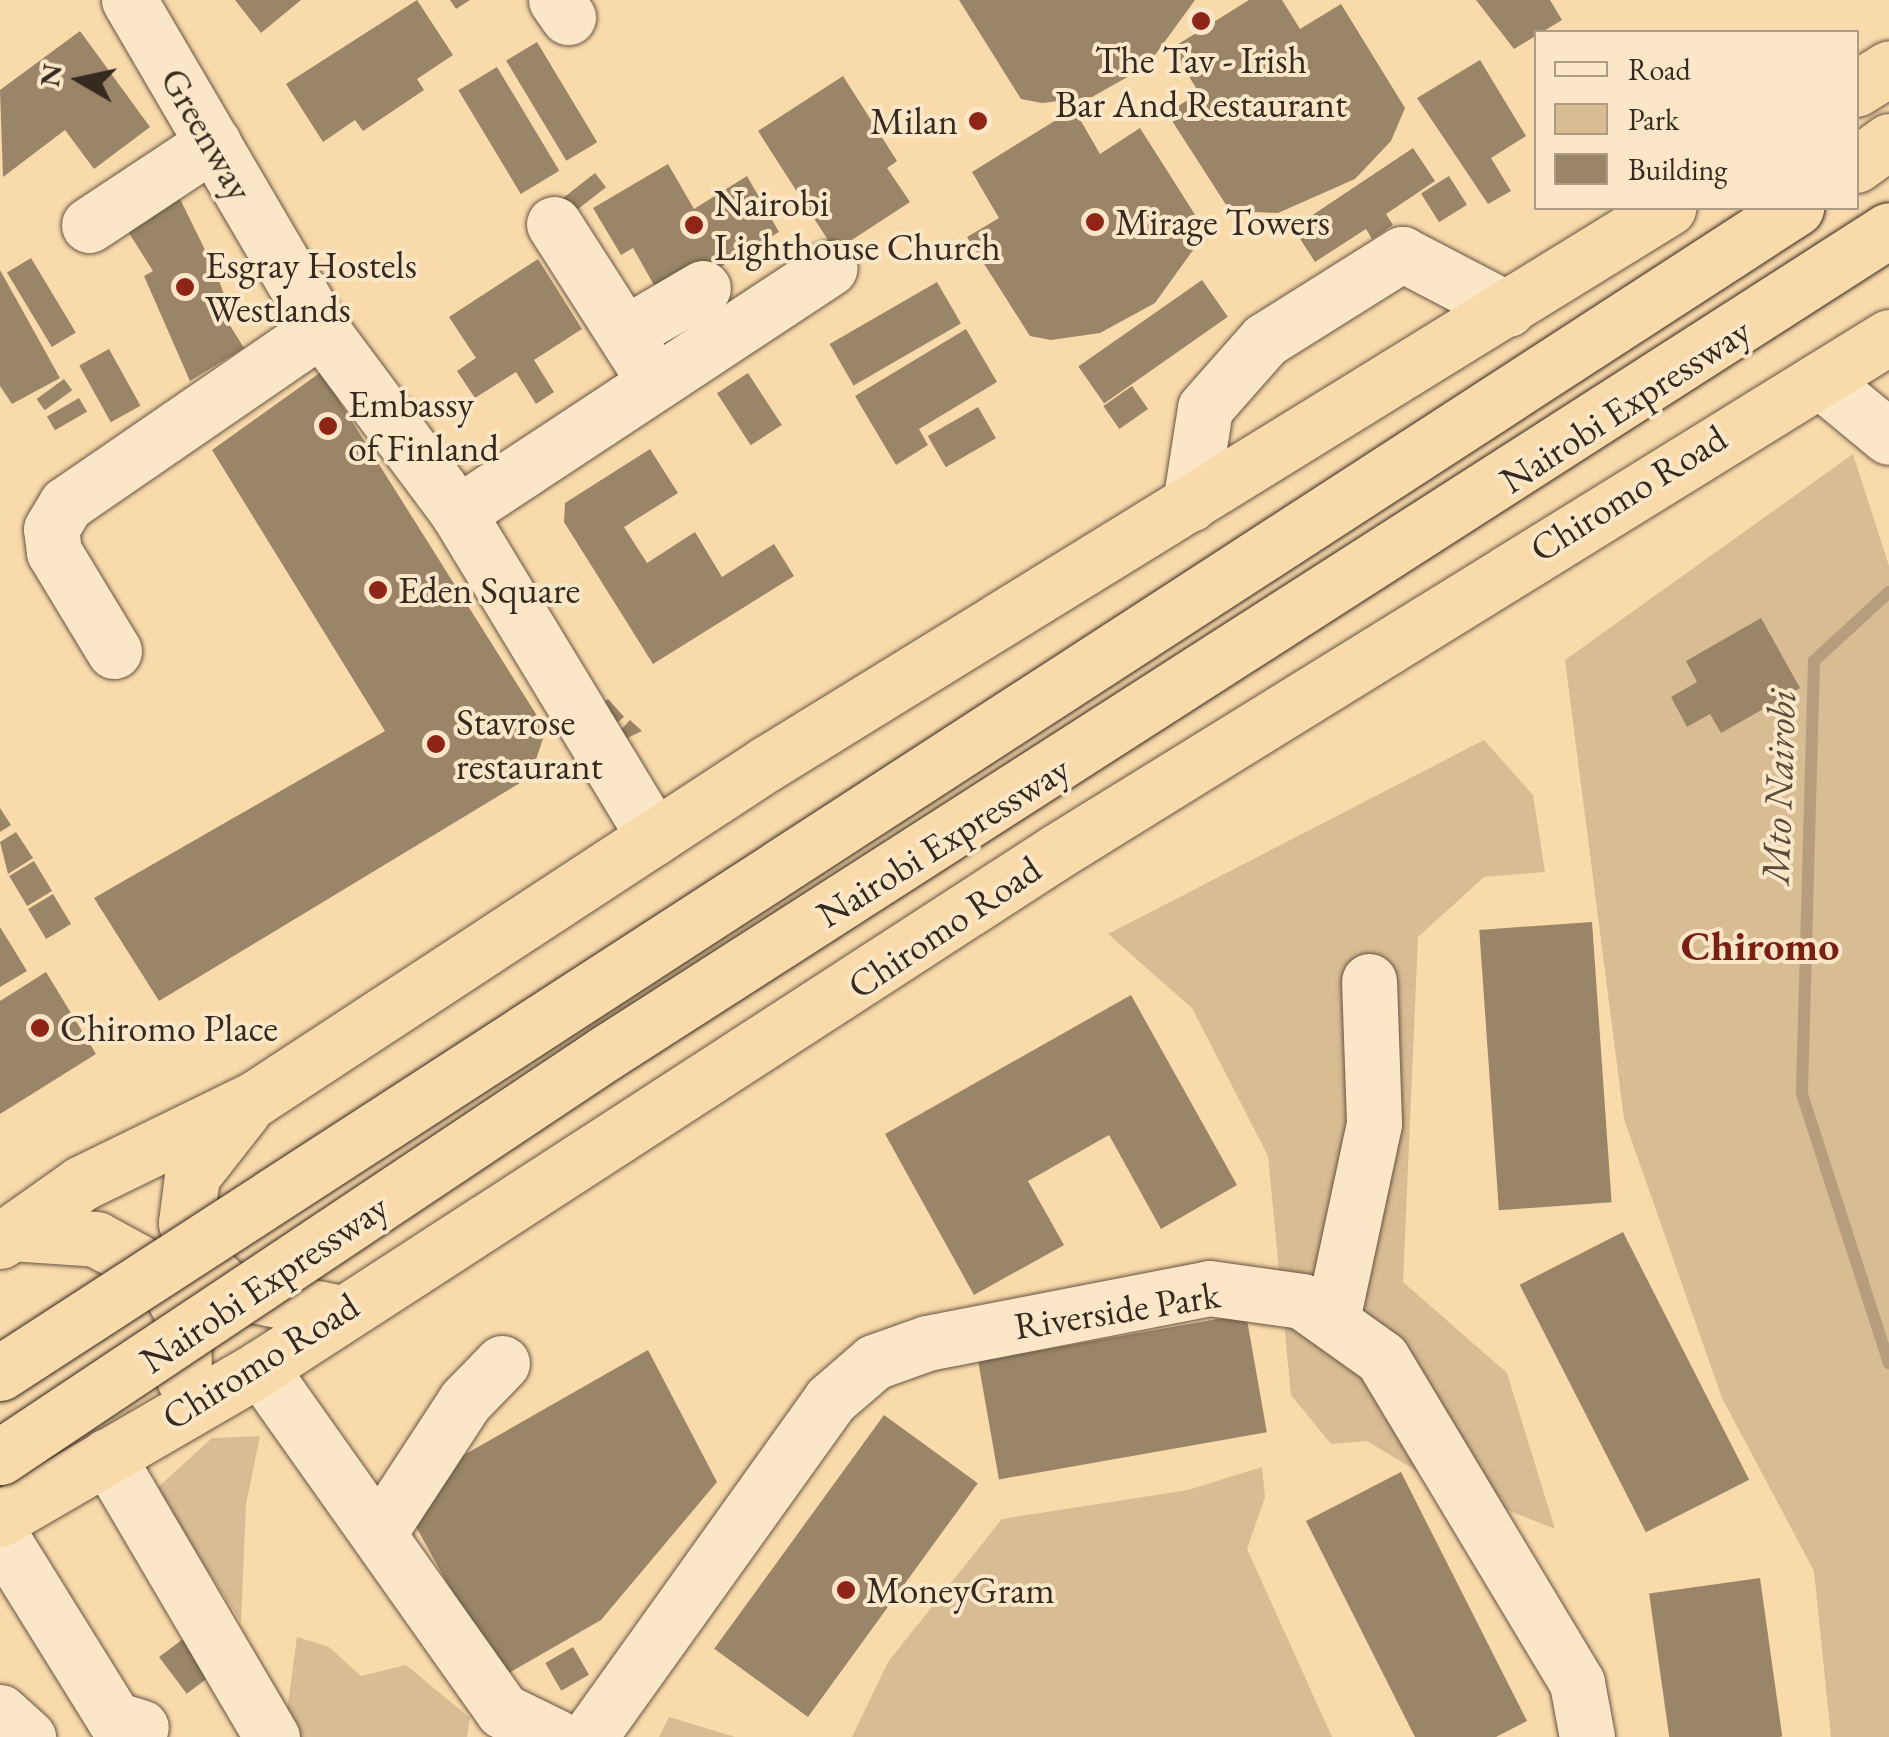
<!DOCTYPE html>
<html>
<head>
<meta charset="utf-8">
<style>
  body { margin:0 }
  #map { position:relative; width:1889px; height:1737px; overflow:hidden; background:#f9daab; font-family:"EB Garamond",serif }
  div>[style] { position:absolute }
  .green>* { inset:0; background:#d8bc93 }
  .stream>* { height:12px; margin:-6px; padding:0 6px; transform-origin:6px; border-radius:6px; background:#b69e7c }
  .building>* { inset:0; background:#9b8568; transform-origin:0 0 }
  .roads { filter:drop-shadow(0 0 2px #665543) drop-shadow(0 0 2px #665543) }
  .minor>* { height:55px; margin:-27.5px; padding:0 27.5px; transform-origin:27.5px; border-radius:27.5px; background:#fbe7c8 }
  .highway>* { height:55px; margin:-27.5px; padding:0 27.5px; transform-origin:27.5px; border-radius:27.5px; background:#f9daab }
  .bridges { filter:drop-shadow(0 0 2px #352920) drop-shadow(0 0 2px #352920) }
  .highway-bridge>* { height:55px; margin:-27.5px; padding:0 27.5px; transform-origin:27.5px; border-radius:27.5px; background:#f9daab }
  .dots>* { width:28px; height:28px; translate:-50% -50%; box-sizing:border-box; border:5px solid #fbe7c8; border-radius:50% }
  span { translate:-50% -50%; white-space:nowrap; text-align:center; line-height:1.15; -webkit-text-stroke:8px #fbe7c8; paint-order:stroke }
  .poi-label { font-size:38px; color:#352920 }
  .right { translate:-100% -50%; text-align:right }
  .left { translate:0 -50%; text-align:left }
  .street-label { font-size:38px; color:#352920 }
  .water-label { font-size:40px; color:#5c4c3c; font-style:italic }
  .quarter-label { font-size:42px; color:#7a1f14; font-weight:700 }
  .legend { position:absolute; left:1534px; top:30px; width:325px; height:180px; box-sizing:border-box; background:#fbe7c8; border:2px solid #ac9b85; margin:0; padding:12px 18px; list-style:none; font-size:30px; color:#352920 }
  .legend li { display:flex; align-items:center; gap:20px; height:50px }
  .legend b { width:50px; border:2px solid #ac9b85 }
  .north { position:absolute; left:30px; top:30px; width:100px; height:100px; -webkit-text-stroke:8px #fbe7c8; paint-order:stroke; rotate:279deg; font-size:28px; font-weight:700; line-height:40px; text-align:center; color:#352920 }
  .north::after { content:''; display:block; margin:auto; width:35px; height:45px; background:#352920; clip-path:polygon(50% 0,100% 100%,50% 72%,0 100%) }
</style>
</head>
<body>
<div id="map">
  <div class="green">
    <i style="clip-path:polygon(1853px 454px,1889px 566px,1889px 1737px,1831px 1737px,1814px 1571px,1722px 1398px,1624px 1119px,1565px 660px)"></i>
    <i style="clip-path:polygon(1484px 740px,1533px 795px,1545px 872px,1484px 877px,1418px 937px,1403px 1282px,1507px 1373px,1555px 1529px,1430px 1479px,1367px 1441px,1331px 1444px,1291px 1395px,1268px 1156px,1192px 1008px,1108px 934px)"></i>
    <i style="clip-path:polygon(260px 1436px,246px 1504px,241px 1622px,156px 1489px,212px 1438px)"></i>
    <i style="clip-path:polygon(1262px 1467px,1265px 1497px,1247px 1549px,1332px 1737px,852px 1737px,888px 1662px,1002px 1519px,1188px 1490px)"></i>
    <i style="clip-path:polygon(297px 1637px,329px 1647px,361px 1676px,406px 1665px,470px 1718px,467px 1737px,297px 1737px,286px 1718px)"></i>
    <i style="clip-path:polygon(669px 1717px,735px 1737px,659px 1737px)"></i>
  </div>
  <div class="stream">
    <i style="left:1889px;top:592px;width:102px;rotate:137.4deg"></i>
    <i style="left:1814px;top:661px;width:433px;rotate:91.6deg"></i>
    <i style="left:1802px;top:1094px;width:283px;rotate:72.1deg"></i>
  </div>
  <div class="building">
    <i style="clip-path:polygon(235px 0,301px 0,261px 33px)"></i>
    <i style="clip-path:polygon(417px 0,453px 55px,417px 79px,424px 90px,363px 131px,355px 120px,323px 142px,286px 84px)"></i>
    <i style="clip-path:polygon(450px 0,470px 0,456px 9px)"></i>
    <i style="clip-path:polygon(959px 0,1195px 0,1147px 66px,1092px 97px,1042px 103px,1021px 99px)"></i>
    <i style="clip-path:polygon(1249px 0,1282px 0,1300px 29px,1341px 4px,1405px 108px,1391px 141px,1355px 179px,1278px 213px,1230px 211px,1167px 113px,1199px 93px,1172px 48px)"></i>
    <i style="clip-path:polygon(1476px 0,1550px 0,1562px 20px,1514px 49px)"></i>
    <i style="clip-path:polygon(80px 31px,150px 127px,94px 169px,65px 130px,3px 177px,0 90px)"></i>
    <i style="left:537px;top:42px;width:117px;height:36px;rotate:59deg"></i>
    <i style="clip-path:polygon(1480px 60px,1526px 136px,1491px 158px,1511px 191px,1488px 204px,1417px 98px)"></i>
    <i style="left:497px;top:67px;width:121px;height:45px;rotate:59deg"></i>
    <i style="clip-path:polygon(843px 76px,897px 161px,887px 168px,910px 202px,835px 251px,758px 131px)"></i>
    <i style="clip-path:polygon(1074px 109px,1100px 154px,1140px 128px,1206px 232px,1155px 303px,1100px 333px,1051px 340px,1030px 336px,967px 237px,999px 218px,972px 172px)"></i>
    <i style="clip-path:polygon(1413px 148px,1435px 181px,1386px 214px,1393px 225px,1372px 239px,1366px 229px,1315px 262px,1293px 228px)"></i>
    <i style="clip-path:polygon(668px 164px,694px 209px,747px 176px,779px 232px,663px 301px,633px 248px,621px 255px,593px 208px)"></i>
    <i style="left:595px;top:173px;width:18px;height:47px;rotate:52deg"></i>
    <i style="left:1449px;top:176px;width:34px;height:33px;rotate:58deg"></i>
    <i style="clip-path:polygon(179px 197px,215px 270px,225px 297px,216px 303px,244px 348px,190px 381px,144px 276px,153px 271px,127px 230px)"></i>
    <i style="left:31px;top:258px;width:87px;height:28px;rotate:59deg"></i>
    <i style="clip-path:polygon(538px 259px,582px 329px,534px 360px,554px 392px,536px 404px,516px 372px,475px 398px,457px 371px,476px 358px,449px 317px)"></i>
    <i style="clip-path:polygon(0 270px,60px 378px,12px 404px,0 386px)"></i>
    <i style="left:1202px;top:280px;width:45px;height:151px;rotate:55deg"></i>
    <i style="left:937px;top:282px;width:48px;height:124px;rotate:60deg"></i>
    <i style="clip-path:polygon(966px 329px,997px 382px,919px 429px,928px 445px,896px 465px,855px 396px)"></i>
    <i style="left:109px;top:349px;width:65px;height:34px;rotate:61deg"></i>
    <i style="clip-path:polygon(321px 372px,546px 730px,530px 777px,159px 1001px,94px 898px,385px 731px,212px 450px)"></i>
    <i style="left:748px;top:373px;width:62px;height:37px;rotate:57deg"></i>
    <i style="left:64px;top:379px;width:14px;height:34px;rotate:54deg"></i>
    <i style="left:1132px;top:386px;width:28px;height:35px;rotate:55deg"></i>
    <i style="left:79px;top:398px;width:16px;height:37px;rotate:60deg"></i>
    <i style="left:978px;top:407px;width:36px;height:58px;rotate:60deg"></i>
    <i style="clip-path:polygon(650px 449px,678px 493px,624px 527px,647px 563px,695px 532px,722px 577px,774px 544px,794px 576px,653px 664px,564px 522px,565px 503px)"></i>
    <i style="clip-path:polygon(1761px 618px,1800px 688px,1721px 733px,1710px 714px,1687px 727px,1671px 697px,1697px 682px,1686px 661px)"></i>
    <i style="left:608px;top:699px;width:24px;height:19px;rotate:48deg"></i>
    <i style="clip-path:polygon(630px 720px,642px 731px,623px 740px,617px 734px)"></i>
    <i style="clip-path:polygon(0 808px,11px 825px,0 832px)"></i>
    <i style="clip-path:polygon(16px 832px,33px 858px,8px 874px,0 842px)"></i>
    <i style="left:34px;top:861px;width:35px;height:29px;rotate:59deg"></i>
    <i style="left:53px;top:894px;width:35px;height:29px;rotate:59deg"></i>
    <i style="left:1592px;top:922px;width:281px;height:113px;rotate:86deg"></i>
    <i style="clip-path:polygon(0 927px,27px 971px,0 987px)"></i>
    <i style="clip-path:polygon(46px 972px,96px 1054px,0 1114px,0 1001px)"></i>
    <i style="clip-path:polygon(1131px 995px,1237px 1185px,1161px 1229px,1109px 1135px,1028px 1181px,1064px 1245px,974px 1295px,885px 1134px)"></i>
    <i style="left:1623px;top:1232px;width:278px;height:116px;rotate:63deg"></i>
    <i style="left:1246px;top:1314px;width:120px;height:272px;rotate:80deg"></i>
    <i style="clip-path:polygon(648px 1350px,717px 1482px,601px 1620px,500px 1678px,410px 1516px,413px 1484px)"></i>
    <i style="left:884px;top:1415px;width:116px;height:289px;rotate:36deg"></i>
    <i style="clip-path:polygon(1401px 1472px,1527px 1721px,1496px 1737px,1415px 1737px,1306px 1521px)"></i>
    <i style="left:1760px;top:1578px;width:160px;height:112px;rotate:82deg"></i>
    <i style="left:187px;top:1636px;width:46px;height:35px;rotate:53deg"></i>
    <i style="left:573px;top:1647px;width:32px;height:32px;rotate:60deg"></i>
  </div>
  <div class="roads">
    <div class="minor">
      <i style="left:129px;top:0;width:381px;rotate:59.7deg"></i>
      <i style="left:321px;top:329px;width:229px;rotate:53.3deg"></i>
      <i style="left:458px;top:513px;width:379px;rotate:58.8deg"></i>
      <i style="left:556px;top:0;width:21px;rotate:55deg"></i>
      <i style="left:554px;top:224px;width:188px;rotate:57.4deg"></i>
      <i style="left:89px;top:225px;width:149px;rotate:-33.5deg"></i>
      <i style="left:626px;top:333px;width:89px;rotate:-30.3deg"></i>
      <i style="left:1820px;top:380px;width:89px;rotate:39.6deg"></i>
      <i style="left:1190px;top:504px;width:97px;rotate:-81.1deg"></i>
      <i style="left:1205px;top:408px;width:91px;rotate:-48.6deg"></i>
      <i style="left:1265px;top:340px;width:162px;rotate:-32.1deg"></i>
      <i style="left:1402px;top:254px;width:119px;rotate:27.6deg"></i>
      <i style="left:458px;top:513px;width:445px;rotate:-33.4deg"></i>
      <i style="left:114px;top:651px;width:116px;rotate:-121.2deg"></i>
      <i style="left:54px;top:552px;width:23px;rotate:-97deg"></i>
      <i style="left:51px;top:529px;width:29px;rotate:-59deg"></i>
      <i style="left:66px;top:504px;width:309px;rotate:-34.5deg"></i>
      <i style="left:1333px;top:1315px;width:196px;rotate:-77.9deg"></i>
      <i style="left:1374px;top:1123px;width:142px;rotate:-92deg"></i>
      <i style="left:260px;top:1368px;width:420px;rotate:54.7deg"></i>
      <i style="left:503px;top:1711px;width:59px;rotate:26.1deg"></i>
      <i style="left:107px;top:1456px;width:326px;rotate:59.6deg"></i>
      <i style="left:380px;top:1531px;width:155px;rotate:-56.8deg"></i>
      <i style="left:465px;top:1401px;width:53px;rotate:-45.8deg"></i>
      <i style="left:0;top:1535px;width:216px;rotate:58.2deg"></i>
      <i style="left:114px;top:1719px;width:28px;rotate:17deg"></i>
      <i style="left:0;top:1712px;width:38px;rotate:42deg"></i>
      <i style="left:589px;top:1737px;width:414px;rotate:-54.4deg"></i>
      <i style="left:830px;top:1400px;width:58px;rotate:-40.8deg"></i>
      <i style="left:874px;top:1362px;width:56px;rotate:-19.7deg"></i>
      <i style="left:927px;top:1343px;width:287px;rotate:-11deg"></i>
      <i style="left:1209px;top:1288px;width:94px;rotate:8deg"></i>
      <i style="left:1302px;top:1301px;width:98px;rotate:35.5deg"></i>
      <i style="left:1382px;top:1358px;width:379px;rotate:59deg"></i>
      <i style="left:1577px;top:1683px;width:55px;rotate:79.5deg"></i>
    </div>
    <div class="highway">
      <i style="left:1856px;top:89px;width:39px;rotate:-32deg"></i>
      <i style="left:1856px;top:165px;width:41px;rotate:-36deg"></i>
      <i style="left:243px;top:1111px;width:83px;rotate:128.1deg"></i>
      <i style="left:192px;top:1176px;width:47px;rotate:97.3deg"></i>
      <i style="left:186px;top:1223px;width:40px;rotate:72deg"></i>
      <i style="left:198px;top:1261px;width:42px;rotate:43.1deg"></i>
      <i style="left:229px;top:1290px;width:109px;rotate:11.6deg"></i>
      <i style="left:11px;top:1233px;width:85px;rotate:4deg"></i>
      <i style="left:96px;top:1239px;width:75px;rotate:28.6deg"></i>
      <i style="left:162px;top:1275px;width:45px;rotate:62.3deg"></i>
      <i style="left:183px;top:1315px;width:64px;rotate:89.1deg"></i>
      <i style="left:0;top:1241px;width:100px;rotate:-35.3deg"></i>
      <i style="left:82px;top:1183px;width:194px;rotate:-26deg"></i>
      <i style="left:256px;top:1098px;width:610px;rotate:-33.22deg"></i>
      <i style="left:766px;top:764px;width:1060px;rotate:-31.65deg"></i>
      <i style="left:0;top:1519px;width:301px;rotate:-30.1deg"></i>
      <i style="left:260px;top:1368px;width:949px;rotate:-32.95deg"></i>
      <i style="left:1056px;top:852px;width:979px;rotate:-31.73deg"></i>
    </div>
  </div>
  <div class="bridges">
    <div class="highway-bridge">
      <i style="left:0;top:1373px;width:2141px;rotate:-32.97deg"></i>
      <i style="left:0;top:1457px;width:726px;rotate:-33.71deg"></i>
      <i style="left:604px;top:1054px;width:1526px;rotate:-32.67deg"></i>
    </div>
  </div>
  <div class="dots">
    <i style="left:1201px;top:21px;background:#8f2418"></i>
    <i style="left:978px;top:121px;background:#8f2418"></i>
    <i style="left:1095px;top:222px;background:#8f2418"></i>
    <i style="left:694px;top:225px;background:#8f2418"></i>
    <i style="left:185px;top:287px;background:#8f2418"></i>
    <i style="left:328px;top:426px;background:#8f2418"></i>
    <i style="left:378px;top:590px;background:#8f2418"></i>
    <i style="left:436px;top:744px;background:#8f2418"></i>
    <i style="left:40px;top:1028px;background:#8f2418"></i>
    <i style="left:846px;top:1590px;background:#8f2418"></i>
  </div>
  <div class="poi-label">
    <span style="left:1201px;top:82px">The Tav - Irish<br>Bar And Restaurant</span>
    <span class="right" style="left:958px;top:121px">Milan</span>
    <span class="left" style="left:714px;top:225px">Nairobi<br>Lighthouse Church</span>
    <span class="left" style="left:1115px;top:222px">Mirage Towers</span>
    <span class="left" style="left:205px;top:287px">Esgray Hostels<br>Westlands</span>
    <span class="left" style="left:348px;top:426px">Embassy<br>of Finland</span>
    <span class="left" style="left:398px;top:590px">Eden Square</span>
    <span class="left" style="left:456px;top:744px">Stavrose<br>restaurant</span>
    <span class="left" style="left:60px;top:1028px">Chiromo Place</span>
    <span class="left" style="left:866px;top:1590px">MoneyGram</span>
  </div>
  <div class="street-label">
    <span style="left:207px;top:134px;rotate:60deg">Greenway</span>
    <span style="left:1625px;top:405px;rotate:-33deg">Nairobi Expressway</span>
    <span style="left:1628px;top:493px;rotate:-32deg">Chiromo Road</span>
    <span style="left:943px;top:841px;rotate:-32deg">Nairobi Expressway</span>
    <span style="left:944px;top:927px;rotate:-34deg">Chiromo Road</span>
    <span style="left:264px;top:1283px;rotate:-34deg">Nairobi Expressway</span>
    <span style="left:1117px;top:1310px;rotate:-9deg">Riverside Park</span>
    <span style="left:260px;top:1361px;rotate:-32deg">Chiromo Road</span>
  </div>
  <div class="water-label">
    <span style="left:1778px;top:787px;rotate:-88deg">Mto Nairobi</span>
  </div>
  <div class="quarter-label">
    <span style="left:1760px;top:946px">Chiromo</span>
  </div>
  <ul class="legend">
  <li><b style="height:12px;background:#fbe7c8"></b>Road</li>
  <li><b style="height:28px;background:#d8bc93"></b>Park</li>
  <li><b style="height:28px;background:#9b8568"></b>Building</li>
  </ul>
  <div class="north">N</div>
</div>
</body>
</html>
